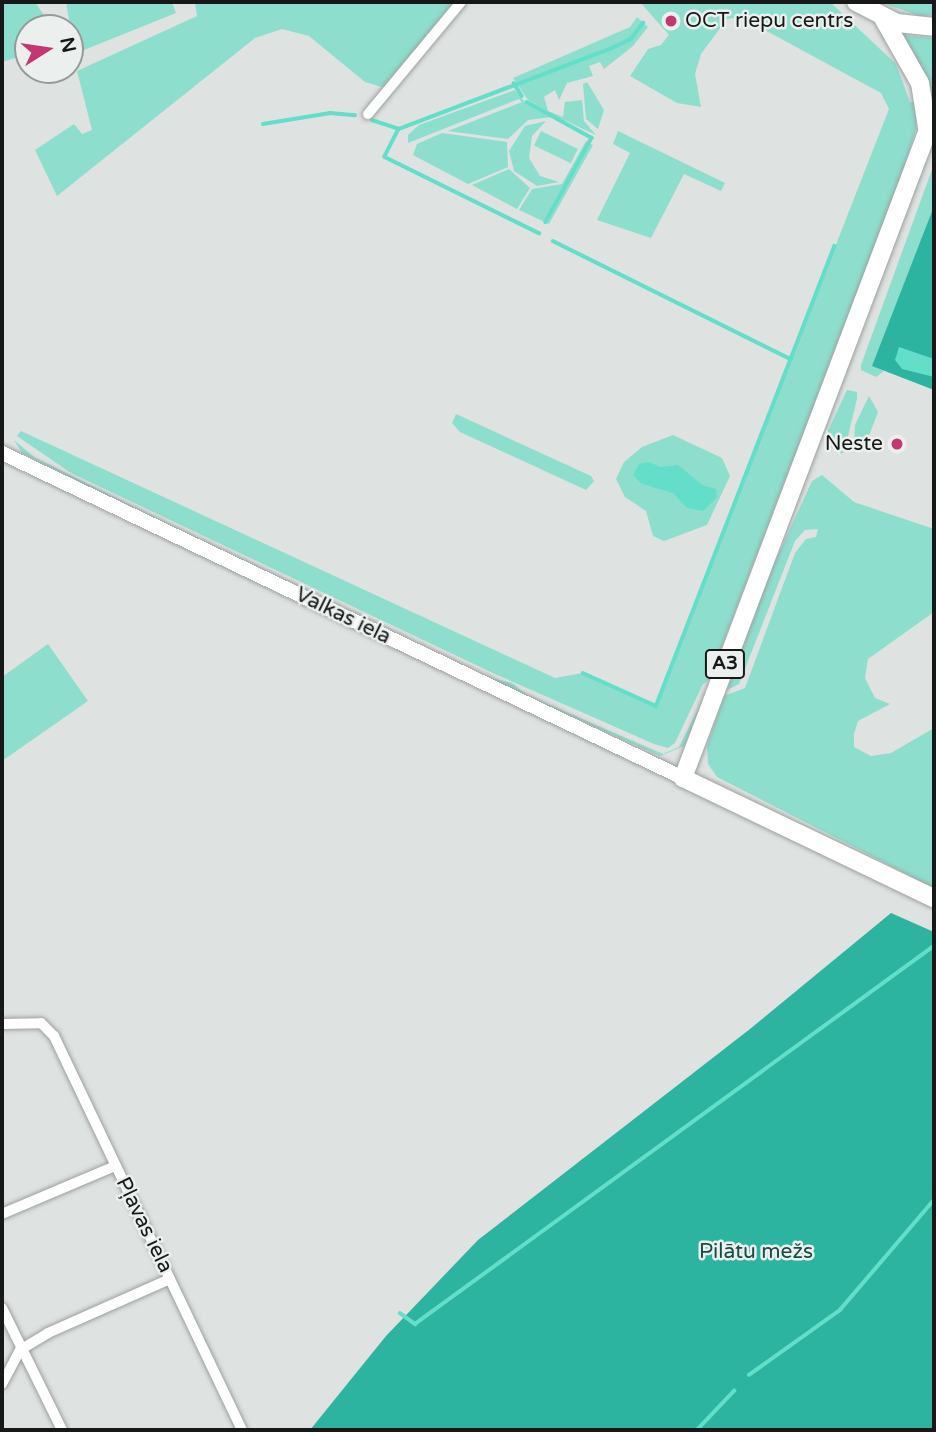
<!DOCTYPE html>
<html>
<head>
<meta charset="utf-8">
<style>
  body { margin:0 }
  #map { position:relative; width:936px; height:1432px; overflow:hidden; background:#dee2e1; font-family:"Varela Round",sans-serif }
  div>[style] { position:absolute }
  .green>* { inset:0; background:#8edece; transform-origin:0 0 }
  .forest>* { inset:0; background:#2db4a0 }
  .water>* { inset:0; background:#62dec9 }
  .stream>* { height:3.5px; margin:-1.75px; padding:0 1.75px; transform-origin:1.75px; border-radius:1.75px; background:#62dec9 }
  .roads { filter:drop-shadow(0 0 2px #9ca09f) drop-shadow(0 0 2px #9ca09f) }
  .street>* { height:10px; margin:-5px; padding:0 5px; transform-origin:5px; border-radius:5px; background:#fff }
  .secondary>* { height:14px; margin:-7px; padding:0 7px; transform-origin:7px; border-radius:7px; background:#fff }
  .highway>* { height:18px; margin:-9px; padding:0 9px; transform-origin:9px; border-radius:9px; background:#fff }
  .dots>* { width:19px; height:19px; translate:-50% -50%; box-sizing:border-box; border:4px solid #ebf0ee; border-radius:50% }
  span { translate:-50% -50%; white-space:nowrap; text-align:center; line-height:1.15; -webkit-text-stroke:5px #ebf0ee; paint-order:stroke }
  .shield-label span { padding:2px 5px; background:#ebf0ee; border:2px solid; border-radius:5px; -webkit-text-stroke-width:0 }
  .shield-label { font-size:19px; color:#171818; font-weight:700 }
  .poi-label { font-size:21px; color:#171818 }
  .left { translate:0 -50%; text-align:left }
  .right { translate:-100% -50%; text-align:right }
  .street-label { font-size:21px; color:#171818 }
  .park-label { font-size:21px; color:#154c43 }
  .frame { position:absolute; inset:0; border:4px solid #171818; pointer-events:none }
  .north { position:absolute; left:14px; top:14px; width:70px; height:70px; box-sizing:border-box; background:#ebf0ee; border:2px solid #969a98; border-radius:50%; rotate:78deg; font-size:19px; font-weight:700; line-height:28px; text-align:center; color:#171818 }
  .north::after { content:''; display:block; margin:auto; width:24px; height:32px; background:#c33870; clip-path:polygon(50% 0,100% 100%,50% 72%,0 100%) }
</style>
</head>
<body>
<div id="map">
  <div class="green">
    <i style="clip-path:polygon(2px 2px,35px 2px,51px 26px,28px 28px,28px 54px,2px 62px)"></i>
    <i style="clip-path:polygon(66px 2px,172px 2px,176px 13px,84px 50px,74px 48px)"></i>
    <i style="clip-path:polygon(195px 2px,455px 2px,385px 88px,365px 82px,309px 36px,282px 29px,255px 38px,57px 196px,35px 150px,74px 124px,82px 134px,92px 130px,77px 71px,197px 16px)"></i>
    <i style="clip-path:polygon(640px 2px,830px 2px,896px 64px,910px 102px,916px 103px,916px 129px,905px 166px,709px 680px,703px 684px,675px 743px,668px 748px,654px 744px,495px 674px,71px 473px,17px 436px,21px 431px,555px 678px,583px 673px,656px 705px,889px 109px,881px 93px,741px 17px,727px 19px,701px 54px,695px 74px,701px 107px,677px 103px,630px 76px,648px 49px,661px 45px,669px 35px)"></i>
    <i style="clip-path:polygon(879px 2px,934px 2px,934px 15px,920px 16px)"></i>
    <i style="clip-path:polygon(637px 17px,648px 27px,633px 46px,604px 69px,600px 62px,589px 66px,593px 76px,567px 83px,559px 100px,555px 90px,544px 97px,548px 111px,563px 117px,565px 102px,582px 100px,584px 121px,596px 135px,553px 115px,528px 100px,513px 78px,630px 27px)"></i>
    <i style="clip-path:polygon(900px 35px,934px 38px,934px 96px,930px 96px,912px 50px)"></i>
    <i style="clip-path:polygon(587px 82px,604px 110px,598px 129px,586px 119px,583px 84px)"></i>
    <i style="clip-path:polygon(515px 90px,525px 102px,552px 117px,528px 120px,508px 139px,448px 131px,522px 102px,519px 99px,408px 143px,408px 135px,419px 125px)"></i>
    <i style="clip-path:polygon(546px 121px,532px 136px,529px 158px,540px 176px,559px 182px,537px 186px,514px 171px,509px 151px,525px 126px)"></i>
    <i style="left:541px;top:131px;width:41px;height:16px;rotate:26deg"></i>
    <i style="clip-path:polygon(618px 131px,725px 183px,721px 191px,684px 174px,651px 238px,597px 220px,630px 153px,613px 144px)"></i>
    <i style="clip-path:polygon(442px 133px,507px 142px,508px 167px,468px 184px,413px 155px,417px 144px)"></i>
    <i style="clip-path:polygon(586px 141px,593px 145px,549px 224px,519px 210px,532px 189px,562px 184px)"></i>
    <i style="clip-path:polygon(934px 164px,934px 206px,873px 365px,884px 371px,876px 377px,861px 370px,861px 365px)"></i>
    <i style="clip-path:polygon(509px 169px,530px 188px,517px 209px,472px 185px)"></i>
    <i style="clip-path:polygon(847px 390px,857px 392px,857px 399px,844px 452px,840px 454px,827px 444px,826px 435px)"></i>
    <i style="clip-path:polygon(869px 396px,878px 412px,865px 446px,854px 453px,855px 425px)"></i>
    <i style="clip-path:polygon(456px 414px,591px 476px,594px 481px,586px 490px,460px 432px,452px 423px)"></i>
    <i style="clip-path:polygon(673px 435px,722px 458px,730px 476px,707px 525px,664px 541px,653px 536px,646px 511px,625px 497px,616px 479px,624px 462px,642px 447px)"></i>
    <i style="clip-path:polygon(14px 440px,34px 457px,148px 514px,487px 677px,512px 683px,527px 695px,663px 754px,679px 747px,709px 687px,684px 746px,660px 756px,519px 693px,147px 516px,22px 453px)"></i>
    <i style="clip-path:polygon(822px 475px,854px 502px,934px 529px,934px 612px,868px 659px,865px 678px,875px 698px,890px 704px,858px 721px,854px 734px,854px 747px,871px 756px,891px 753px,934px 728px,934px 888px,717px 777px,708px 764px,707px 746px,724px 696px,745px 688px,795px 553px,806px 539px,816px 537px,818px 529px,805px 530px,795px 541px,739px 684px,727px 690px,774px 564px,812px 481px)"></i>
    <i style="clip-path:polygon(48px 644px,88px 701px,2px 761px,2px 677px)"></i>
  </div>
  <div class="forest">
    <i style="clip-path:polygon(934px 206px,934px 390px,872px 366px)"></i>
    <i style="clip-path:polygon(891px 913px,934px 932px,934px 1430px,310px 1430px,386px 1336px,478px 1240px,750px 1029px)"></i>
  </div>
  <div class="water">
    <i style="clip-path:polygon(899px 347px,934px 359px,934px 377px,902px 369px,895px 360px)"></i>
    <i style="clip-path:polygon(649px 462px,660px 467px,678px 465px,702px 485px,716px 489px,717px 497px,703px 511px,687px 508px,673px 493px,642px 484px,633px 475px,639px 464px)"></i>
  </div>
  <div class="stream">
    <i style="left:514px;top:83px;width:15px;rotate:58deg"></i>
    <i style="left:527px;top:102px;width:74px;rotate:29deg"></i>
    <i style="left:592px;top:138px;width:96px;rotate:118.7deg"></i>
    <i style="left:372px;top:120px;width:28px;rotate:18deg"></i>
    <i style="left:399px;top:129px;width:228px;rotate:-20.8deg"></i>
    <i style="left:612px;top:48px;width:21px;rotate:-25deg"></i>
    <i style="left:631px;top:39px;width:20px;rotate:-53deg"></i>
    <i style="left:263px;top:124px;width:68px;rotate:-9.3deg"></i>
    <i style="left:330px;top:113px;width:25px;rotate:5deg"></i>
    <i style="left:399px;top:129px;width:31px;rotate:117deg"></i>
    <i style="left:385px;top:157px;width:172px;rotate:26.3deg"></i>
    <i style="left:553px;top:241px;width:266px;rotate:26.4deg"></i>
    <i style="left:583px;top:673px;width:80px;rotate:24.3deg"></i>
    <i style="left:656px;top:706px;width:493px;rotate:-68.8deg"></i>
    <i style="left:400px;top:1313px;width:19px;rotate:36deg"></i>
    <i style="left:415px;top:1324px;width:642px;rotate:-36.07deg"></i>
    <i style="left:749px;top:1375px;width:112px;rotate:-35.5deg"></i>
    <i style="left:840px;top:1310px;width:145px;rotate:-49.5deg"></i>
    <i style="left:697px;top:1430px;width:54px;rotate:-46.5deg"></i>
  </div>
  <div class="roads">
    <div class="street">
      <i style="left:368px;top:114px;width:146px;rotate:-50.3deg"></i>
      <i style="left:2px;top:1024px;width:39px;rotate:-1deg"></i>
      <i style="left:41px;top:1023px;width:18px;rotate:45deg"></i>
      <i style="left:54px;top:1036px;width:437px;rotate:64.5deg"></i>
      <i style="left:2px;top:1214px;width:123px;rotate:-23deg"></i>
      <i style="left:2px;top:1308px;width:136px;rotate:63.8deg"></i>
      <i style="left:2px;top:1384px;width:38px;rotate:-62deg"></i>
      <i style="left:20px;top:1350px;width:33px;rotate:-31deg"></i>
      <i style="left:48px;top:1333px;width:133px;rotate:-23.9deg"></i>
    </div>
    <div class="secondary">
      <i style="left:2px;top:453px;width:755px;rotate:25.51deg"></i>
    </div>
    <div class="highway">
      <i style="left:856px;top:2px;width:46px;rotate:27.1deg"></i>
      <i style="left:897px;top:23px;width:37px;rotate:6deg"></i>
      <i style="left:883px;top:18px;width:75px;rotate:60.4deg"></i>
      <i style="left:920px;top:83px;width:45px;rotate:81deg"></i>
      <i style="left:934px;top:114px;width:710px;rotate:110.71deg"></i>
      <i style="left:683px;top:778px;width:278px;rotate:25.6deg"></i>
    </div>
  </div>
  <div class="dots">
    <i style="left:671px;top:21px;background:#c33870"></i>
    <i style="left:897px;top:444px;background:#c33870"></i>
  </div>
  <div class="shield-label">
    <span style="left:725px;top:664px">A3</span>
  </div>
  <div class="poi-label">
    <span class="left" style="left:685px;top:21px">OCT riepu centrs</span>
    <span class="right" style="left:883px;top:444px">Neste</span>
  </div>
  <div class="street-label">
    <span style="left:343px;top:616px;rotate:26deg">Valkas iela</span>
    <span style="left:144px;top:1225px;rotate:64deg">Pļavas iela</span>
  </div>
  <div class="park-label">
    <span style="left:756px;top:1252px">Pilātu mežs</span>
  </div>
  <div class="frame"></div>
  <div class="north">N</div>
</div>
</body>
</html>
